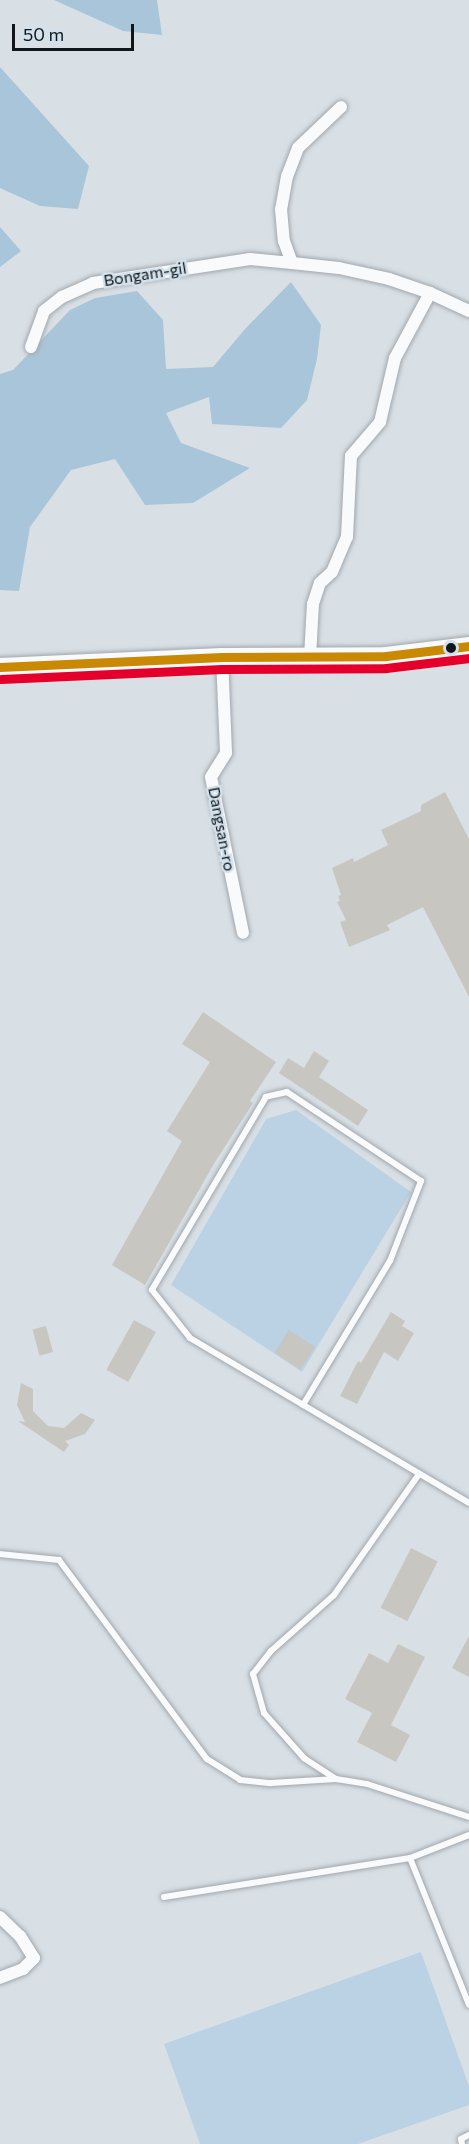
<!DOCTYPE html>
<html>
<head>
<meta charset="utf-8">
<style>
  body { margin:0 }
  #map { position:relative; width:469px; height:2144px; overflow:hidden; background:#d8e0e6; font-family:Commissioner,sans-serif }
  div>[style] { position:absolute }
  .green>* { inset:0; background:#bad2e4 }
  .forest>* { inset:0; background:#a9c5d9 }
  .building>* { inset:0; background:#c8c6c1; transform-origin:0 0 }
  .roads { filter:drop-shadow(0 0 2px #a2a7ac) drop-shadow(0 0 2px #a2a7ac) }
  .service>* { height:6px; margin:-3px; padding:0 3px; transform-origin:3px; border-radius:3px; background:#f9fafb }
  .minor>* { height:12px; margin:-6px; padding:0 6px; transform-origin:6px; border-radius:6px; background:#f9fafb }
  .secondary>* { height:18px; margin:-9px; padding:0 9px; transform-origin:9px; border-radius:9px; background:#f9fafb }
  .bus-1>* { height:9px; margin:-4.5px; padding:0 4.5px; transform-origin:4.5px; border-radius:4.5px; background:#c98905 }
  .bus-2>* { height:9px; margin:-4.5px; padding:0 4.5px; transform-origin:4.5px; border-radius:4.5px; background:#e4002b }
  .dots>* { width:16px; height:16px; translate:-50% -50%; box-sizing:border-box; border:3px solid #d2e1ec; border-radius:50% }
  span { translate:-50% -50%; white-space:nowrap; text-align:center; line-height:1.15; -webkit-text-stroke:5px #d2e1ec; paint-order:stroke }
  .street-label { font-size:16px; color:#101619 }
  .scale { position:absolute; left:12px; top:24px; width:122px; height:27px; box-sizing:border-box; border:3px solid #101619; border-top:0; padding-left:8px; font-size:18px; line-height:21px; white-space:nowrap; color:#101619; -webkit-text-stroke:4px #d2e1ec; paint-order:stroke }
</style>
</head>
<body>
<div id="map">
  <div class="green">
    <i style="clip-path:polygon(296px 1110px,411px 1192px,302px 1372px,171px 1285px,266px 1119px)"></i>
    <i style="clip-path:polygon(421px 1952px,469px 2086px,469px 2105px,358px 2144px,200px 2144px,164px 2044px)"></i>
  </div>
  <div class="forest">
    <i style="clip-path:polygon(54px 0,157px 0,162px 35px,123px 31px)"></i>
    <i style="clip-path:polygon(0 67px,89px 166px,78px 209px,40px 206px,0 188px)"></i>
    <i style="clip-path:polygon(0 227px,21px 251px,0 267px)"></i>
    <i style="clip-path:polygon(291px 282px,321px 325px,317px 359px,307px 400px,281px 428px,212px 424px,209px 397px,166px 413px,181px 443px,250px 468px,193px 503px,145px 505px,115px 459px,71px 470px,30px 527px,19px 591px,0 590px,0 374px,13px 370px,70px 310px,95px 298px,137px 291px,163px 320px,166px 369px,213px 367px,245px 329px)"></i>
  </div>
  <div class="building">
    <i style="clip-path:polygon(445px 792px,469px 839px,469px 997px,423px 907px,387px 925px,390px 930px,349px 947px,340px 922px,346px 920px,337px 902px,340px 901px,338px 896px,341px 895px,332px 868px,353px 858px,354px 862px,388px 845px,381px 830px,421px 811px,421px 805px)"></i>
    <i style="clip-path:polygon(203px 1012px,276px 1062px,250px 1101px,253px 1103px,215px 1162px,145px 1285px,112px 1265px,182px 1141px,167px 1131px,210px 1062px,182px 1044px)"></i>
    <i style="clip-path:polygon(314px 1051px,329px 1061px,319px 1077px,368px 1110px,358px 1126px,279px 1073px,288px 1058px,304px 1068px)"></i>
    <i style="clip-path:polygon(391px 1312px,405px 1321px,402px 1326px,414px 1333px,398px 1361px,384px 1352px,357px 1404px,340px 1396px,358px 1361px,361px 1363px)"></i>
    <i style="left:134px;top:1320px;width:25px;height:57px;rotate:29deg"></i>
    <i style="left:46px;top:1326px;width:27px;height:14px;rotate:75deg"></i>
    <i style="left:289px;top:1330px;width:31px;height:27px;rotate:33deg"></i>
    <i style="clip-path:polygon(21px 1383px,33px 1389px,33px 1411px,48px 1426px,64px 1428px,81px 1413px,95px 1420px,85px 1434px,65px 1441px,69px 1445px,64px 1452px,18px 1421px,25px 1422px,17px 1405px)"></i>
    <i style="left:411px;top:1548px;width:30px;height:67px;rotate:27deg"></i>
    <i style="clip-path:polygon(469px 1636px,469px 1677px,452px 1668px)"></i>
    <i style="clip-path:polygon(398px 1644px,425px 1657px,391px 1725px,410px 1735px,396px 1762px,357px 1742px,372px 1713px,345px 1699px,369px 1653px,388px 1663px)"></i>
  </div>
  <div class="roads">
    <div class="service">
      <i style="left:303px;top:1405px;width:168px;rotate:-58.9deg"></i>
      <i style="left:390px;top:1261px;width:86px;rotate:-68.8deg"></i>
      <i style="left:421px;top:1181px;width:161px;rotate:-146.4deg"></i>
      <i style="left:287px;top:1092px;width:22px;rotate:167deg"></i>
      <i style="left:266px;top:1097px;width:224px;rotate:120.6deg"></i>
      <i style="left:152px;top:1290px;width:61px;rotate:51.6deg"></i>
      <i style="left:190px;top:1338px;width:324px;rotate:30.6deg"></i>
      <i style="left:0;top:1554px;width:59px;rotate:5.8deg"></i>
      <i style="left:59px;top:1560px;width:248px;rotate:53.4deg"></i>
      <i style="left:207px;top:1759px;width:39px;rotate:32deg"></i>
      <i style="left:240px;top:1780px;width:31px;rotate:6deg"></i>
      <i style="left:271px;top:1783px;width:65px;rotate:-3.5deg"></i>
      <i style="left:336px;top:1779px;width:31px;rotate:9deg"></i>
      <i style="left:367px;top:1784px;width:107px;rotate:17.9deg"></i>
      <i style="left:336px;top:1779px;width:38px;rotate:-147deg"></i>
      <i style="left:304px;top:1758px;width:60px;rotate:-131.6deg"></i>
      <i style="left:264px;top:1713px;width:41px;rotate:-105.8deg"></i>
      <i style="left:253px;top:1674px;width:29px;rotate:-52deg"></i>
      <i style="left:271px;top:1651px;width:84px;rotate:-41.6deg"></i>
      <i style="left:334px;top:1595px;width:148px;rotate:-54.9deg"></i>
      <i style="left:410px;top:1858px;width:158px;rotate:68.1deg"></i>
      <i style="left:164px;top:1897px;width:249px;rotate:-9deg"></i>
      <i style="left:410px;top:1858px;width:63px;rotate:-21.3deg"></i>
      <i style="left:462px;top:2144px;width:5px;rotate:-101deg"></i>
      <i style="left:461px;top:2139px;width:9px;rotate:-27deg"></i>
    </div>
    <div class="minor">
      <i style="left:341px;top:107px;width:59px;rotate:136.4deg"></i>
      <i style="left:298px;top:148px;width:30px;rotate:111deg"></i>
      <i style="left:287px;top:176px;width:34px;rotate:100deg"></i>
      <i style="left:281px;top:209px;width:32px;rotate:85deg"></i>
      <i style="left:284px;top:241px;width:23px;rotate:70deg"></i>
      <i style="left:292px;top:263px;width:47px;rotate:6.1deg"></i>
      <i style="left:339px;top:268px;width:51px;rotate:12.4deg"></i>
      <i style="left:389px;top:279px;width:43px;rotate:18.9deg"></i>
      <i style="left:430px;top:293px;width:43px;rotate:24.8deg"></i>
      <i style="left:31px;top:347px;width:38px;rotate:-70deg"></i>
      <i style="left:44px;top:311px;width:23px;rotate:-38deg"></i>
      <i style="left:62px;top:297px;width:34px;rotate:-24deg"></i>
      <i style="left:93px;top:283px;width:159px;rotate:-8.7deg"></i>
      <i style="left:250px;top:259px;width:42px;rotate:5.4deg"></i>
      <i style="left:222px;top:657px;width:96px;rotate:87.6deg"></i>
      <i style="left:226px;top:753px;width:28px;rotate:122deg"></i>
      <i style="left:211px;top:777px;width:159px;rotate:78.4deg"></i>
      <i style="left:310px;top:657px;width:53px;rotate:-86.8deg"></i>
      <i style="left:313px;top:604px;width:22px;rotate:-72deg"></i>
      <i style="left:320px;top:583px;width:16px;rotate:-43deg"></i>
      <i style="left:332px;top:572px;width:38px;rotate:-67deg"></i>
      <i style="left:347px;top:537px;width:81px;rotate:-87.2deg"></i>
      <i style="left:351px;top:456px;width:45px;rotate:-49.5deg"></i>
      <i style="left:380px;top:422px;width:66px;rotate:-76.8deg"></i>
      <i style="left:395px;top:358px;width:74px;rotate:-61.7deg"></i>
      <i style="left:0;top:1917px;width:28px;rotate:44deg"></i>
      <i style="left:20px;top:1936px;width:26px;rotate:58deg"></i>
      <i style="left:34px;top:1958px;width:16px;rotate:135deg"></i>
      <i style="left:23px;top:1969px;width:25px;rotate:159deg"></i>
    </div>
    <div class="secondary">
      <i style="left:0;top:667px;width:222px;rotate:-2.6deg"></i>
      <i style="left:222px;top:657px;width:164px;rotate:-0.3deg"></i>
      <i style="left:386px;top:656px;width:84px;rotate:-6.9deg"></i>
    </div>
  </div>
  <div class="bus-1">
    <i style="left:0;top:667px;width:222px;rotate:-2.6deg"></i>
    <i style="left:222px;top:657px;width:164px;rotate:-0.3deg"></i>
    <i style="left:386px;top:656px;width:84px;rotate:-6.9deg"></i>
  </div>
  <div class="bus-2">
    <i style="left:1px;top:679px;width:221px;rotate:-2.6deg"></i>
    <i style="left:222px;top:669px;width:164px;rotate:-0.3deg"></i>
    <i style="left:386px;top:668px;width:84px;rotate:-6.9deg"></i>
  </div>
  <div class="dots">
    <i style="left:451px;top:648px;background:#101619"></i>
  </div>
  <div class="street-label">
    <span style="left:145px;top:274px;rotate:-9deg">Bongam-gil</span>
    <span style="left:222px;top:829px;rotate:79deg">Dangsan-ro</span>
  </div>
  <div class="scale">50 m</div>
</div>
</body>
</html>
